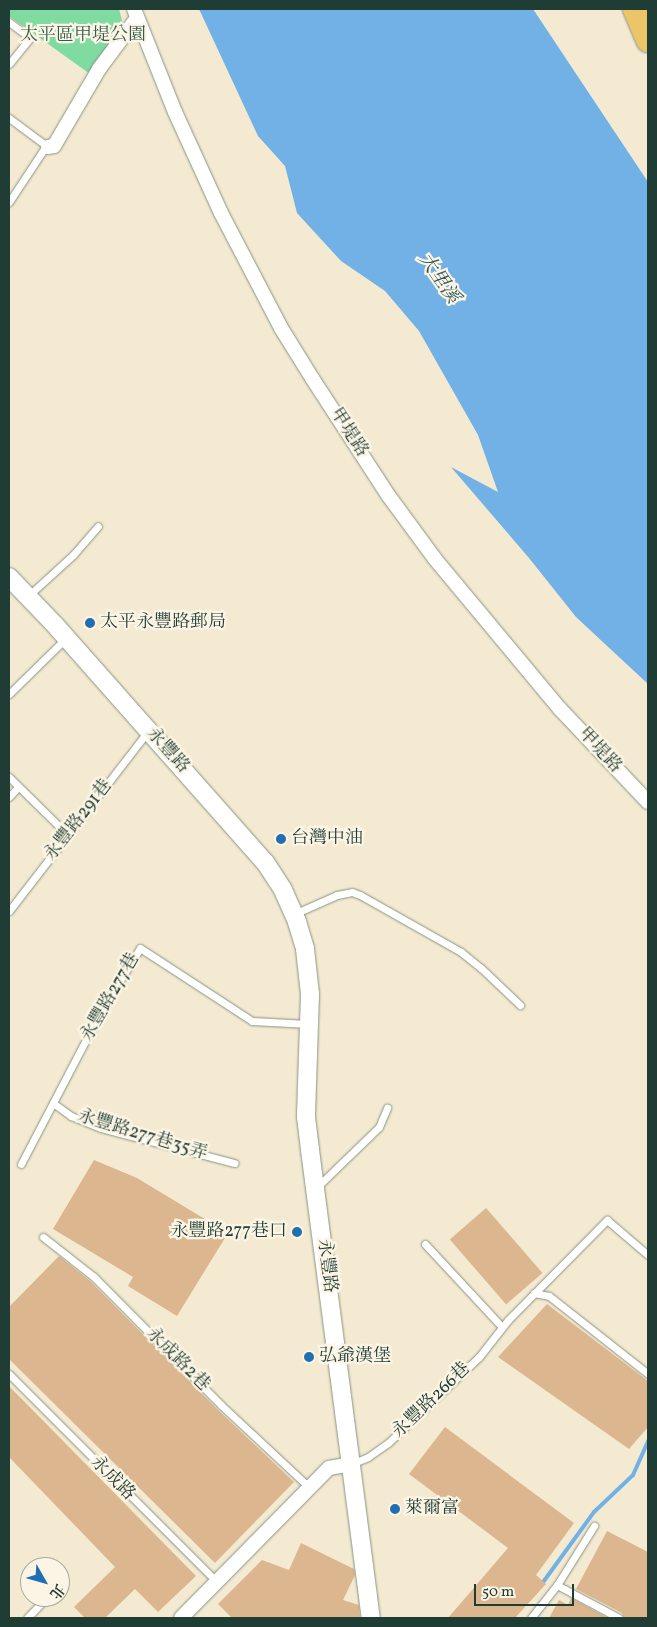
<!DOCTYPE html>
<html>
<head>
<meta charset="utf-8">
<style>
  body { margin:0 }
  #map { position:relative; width:657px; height:1627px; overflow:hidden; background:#f3ead1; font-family:Vollkorn,"Noto Serif TC",serif }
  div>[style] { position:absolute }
  .green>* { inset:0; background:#80dba1 }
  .water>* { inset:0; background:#72b1e5 }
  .stream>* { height:4px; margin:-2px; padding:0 2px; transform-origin:2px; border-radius:2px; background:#72b1e5 }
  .building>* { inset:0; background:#dcb68f; transform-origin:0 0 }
  .roads { filter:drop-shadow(0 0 1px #899482) drop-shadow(0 0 1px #899482) }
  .service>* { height:7px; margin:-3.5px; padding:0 3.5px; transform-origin:3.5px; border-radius:3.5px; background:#fff }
  .minor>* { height:14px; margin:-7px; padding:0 7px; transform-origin:7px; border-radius:7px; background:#fff }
  .tertiary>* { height:18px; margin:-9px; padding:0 9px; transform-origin:9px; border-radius:9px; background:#fff }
  .trunk>* { height:24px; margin:-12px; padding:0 12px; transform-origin:12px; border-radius:12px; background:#ecc569 }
  .dots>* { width:14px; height:14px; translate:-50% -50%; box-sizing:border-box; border:2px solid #fcf5e5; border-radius:50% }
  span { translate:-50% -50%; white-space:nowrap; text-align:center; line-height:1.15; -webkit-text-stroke:4.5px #fcf5e5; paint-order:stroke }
  .park-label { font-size:18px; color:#325d4a }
  .street-label { font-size:18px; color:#1f3d34 }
  .poi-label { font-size:18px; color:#1f3d34 }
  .left { translate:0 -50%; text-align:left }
  .right { translate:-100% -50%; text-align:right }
  .water-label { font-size:19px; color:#345a60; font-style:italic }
  .frame { position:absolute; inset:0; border:10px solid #1f3d34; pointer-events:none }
  .north { position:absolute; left:20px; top:1557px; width:50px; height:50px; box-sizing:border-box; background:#fcf5e5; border:1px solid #a4ab9e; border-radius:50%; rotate:128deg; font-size:14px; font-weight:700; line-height:20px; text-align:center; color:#1f3d34 }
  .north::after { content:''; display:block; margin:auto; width:18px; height:22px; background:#1f6fb2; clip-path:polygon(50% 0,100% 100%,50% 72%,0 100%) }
  .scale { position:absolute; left:474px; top:1584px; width:100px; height:22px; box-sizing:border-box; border:2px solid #1f3d34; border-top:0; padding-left:6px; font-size:15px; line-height:18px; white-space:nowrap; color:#1f3d34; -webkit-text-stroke:4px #fcf5e5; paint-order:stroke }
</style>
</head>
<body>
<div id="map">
  <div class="green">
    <i style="clip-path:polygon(9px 9px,119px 9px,124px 28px,90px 74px,9px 16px)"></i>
  </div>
  <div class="water">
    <i style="clip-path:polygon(199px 9px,533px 9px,648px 182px,648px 684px,576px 617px,529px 558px,451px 467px,498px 492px,478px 435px,419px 331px,385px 291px,341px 261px,297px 213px,285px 166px,258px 136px)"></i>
  </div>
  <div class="stream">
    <i style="left:541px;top:1585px;width:90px;rotate:-54deg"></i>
    <i style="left:594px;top:1512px;width:54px;rotate:-43.5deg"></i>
    <i style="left:633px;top:1475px;width:37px;rotate:-66deg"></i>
  </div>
  <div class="building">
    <i style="clip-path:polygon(94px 1160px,137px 1178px,228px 1233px,177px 1316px,128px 1286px,133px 1277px,53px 1229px)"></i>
    <i style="left:486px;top:1208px;width:86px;height:48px;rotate:49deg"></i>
    <i style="clip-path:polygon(59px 1256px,90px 1281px,217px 1409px,294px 1482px,215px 1563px,9px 1359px,9px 1307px)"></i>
    <i style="clip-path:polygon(547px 1304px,648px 1381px,648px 1427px,629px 1449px,498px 1357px)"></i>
    <i style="clip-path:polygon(9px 1386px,196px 1576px,158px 1612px,135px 1589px,105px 1618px,85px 1618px,74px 1607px,115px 1567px,9px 1457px)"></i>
    <i style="clip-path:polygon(445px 1427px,574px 1523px,536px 1575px,546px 1584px,515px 1618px,448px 1618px,508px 1548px,409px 1474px)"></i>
    <i style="clip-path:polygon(607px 1531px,648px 1552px,648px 1618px,624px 1618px,622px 1613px,576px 1589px)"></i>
    <i style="clip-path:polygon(301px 1543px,354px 1569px,355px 1575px,343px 1600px,359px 1605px,360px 1618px,232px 1618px,218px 1604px,262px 1560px,289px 1570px)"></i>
    <i style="clip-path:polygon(571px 1598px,608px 1618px,549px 1618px,559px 1600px,568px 1605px)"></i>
  </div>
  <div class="roads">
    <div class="service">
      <i style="left:9px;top:22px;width:26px;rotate:37deg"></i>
      <i style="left:30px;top:38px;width:33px;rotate:129deg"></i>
      <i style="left:9px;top:118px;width:49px;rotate:36.6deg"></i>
      <i style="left:48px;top:147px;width:4px;rotate:153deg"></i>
      <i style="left:44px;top:149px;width:64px;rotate:123.4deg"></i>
      <i style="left:28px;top:596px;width:61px;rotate:-42.3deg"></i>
      <i style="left:73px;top:555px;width:38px;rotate:-49deg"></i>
      <i style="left:9px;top:694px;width:80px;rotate:-44.5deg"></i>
      <i style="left:9px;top:777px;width:83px;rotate:44.5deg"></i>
      <i style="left:9px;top:797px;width:13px;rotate:-48deg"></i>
      <i style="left:9px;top:911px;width:227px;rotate:-52.3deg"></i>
      <i style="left:294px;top:914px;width:47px;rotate:-23.8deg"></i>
      <i style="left:337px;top:895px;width:15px;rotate:-11deg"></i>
      <i style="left:352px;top:892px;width:9px;rotate:21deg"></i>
      <i style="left:360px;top:895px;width:116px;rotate:29.4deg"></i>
      <i style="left:461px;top:952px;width:26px;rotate:39deg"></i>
      <i style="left:481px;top:968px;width:54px;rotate:43.5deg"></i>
      <i style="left:53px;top:1103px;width:22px;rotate:36deg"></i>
      <i style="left:71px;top:1116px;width:32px;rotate:22deg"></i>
      <i style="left:101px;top:1128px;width:138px;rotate:14.7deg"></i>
      <i style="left:21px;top:1164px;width:173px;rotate:-62.4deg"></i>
      <i style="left:101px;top:1011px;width:74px;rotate:-58.2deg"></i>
      <i style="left:140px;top:948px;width:134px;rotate:33.1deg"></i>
      <i style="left:252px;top:1021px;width:56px;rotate:3.1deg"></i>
      <i style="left:317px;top:1187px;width:86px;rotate:-44.1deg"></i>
      <i style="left:379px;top:1127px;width:21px;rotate:-67deg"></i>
      <i style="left:43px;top:1237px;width:65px;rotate:38.1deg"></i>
      <i style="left:94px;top:1277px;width:180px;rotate:45.2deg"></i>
      <i style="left:221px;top:1405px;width:120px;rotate:43deg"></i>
      <i style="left:425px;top:1244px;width:113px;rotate:47.1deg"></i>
      <i style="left:534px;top:1293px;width:15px;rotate:11deg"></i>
      <i style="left:549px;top:1296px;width:126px;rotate:38.2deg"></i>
      <i style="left:9px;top:1374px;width:294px;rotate:45deg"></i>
      <i style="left:351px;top:1464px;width:18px;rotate:-22deg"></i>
      <i style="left:368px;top:1457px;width:24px;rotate:-35deg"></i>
      <i style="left:388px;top:1443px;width:125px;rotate:-43.4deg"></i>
      <i style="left:479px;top:1357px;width:47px;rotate:-51.9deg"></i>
      <i style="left:508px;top:1320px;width:141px;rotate:-45.3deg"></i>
      <i style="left:607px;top:1220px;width:54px;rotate:40.5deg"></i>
      <i style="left:557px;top:1585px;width:70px;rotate:28deg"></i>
      <i style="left:27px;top:1618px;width:29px;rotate:-46deg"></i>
      <i style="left:531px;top:1618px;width:42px;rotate:-51.8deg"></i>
      <i style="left:557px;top:1585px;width:70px;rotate:-57.9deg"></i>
    </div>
    <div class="minor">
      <i style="left:134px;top:9px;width:111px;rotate:68.3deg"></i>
      <i style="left:175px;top:112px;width:111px;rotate:65.5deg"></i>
      <i style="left:221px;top:213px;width:130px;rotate:62.4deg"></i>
      <i style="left:281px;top:328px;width:59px;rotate:58.2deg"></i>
      <i style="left:312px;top:378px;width:140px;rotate:57deg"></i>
      <i style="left:388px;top:495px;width:79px;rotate:53.7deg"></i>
      <i style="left:435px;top:559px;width:195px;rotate:50.2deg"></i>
      <i style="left:560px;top:709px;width:128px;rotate:46.6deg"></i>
      <i style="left:48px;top:147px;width:6px;rotate:-9deg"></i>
      <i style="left:54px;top:146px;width:89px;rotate:-59.7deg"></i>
      <i style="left:99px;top:69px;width:64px;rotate:-53.3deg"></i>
      <i style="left:181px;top:1618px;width:211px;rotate:-45.4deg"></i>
      <i style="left:329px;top:1468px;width:22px;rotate:-10deg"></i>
    </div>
    <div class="tertiary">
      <i style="left:9px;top:577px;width:66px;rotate:46.2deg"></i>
      <i style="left:55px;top:625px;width:317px;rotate:48.5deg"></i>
      <i style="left:265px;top:862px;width:33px;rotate:57deg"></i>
      <i style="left:283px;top:890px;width:35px;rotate:66deg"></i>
      <i style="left:297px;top:922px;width:28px;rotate:73deg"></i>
      <i style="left:305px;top:949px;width:45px;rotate:83.7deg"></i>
      <i style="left:310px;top:994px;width:123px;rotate:91.9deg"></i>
      <i style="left:306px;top:1117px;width:33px;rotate:83deg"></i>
      <i style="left:310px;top:1150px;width:472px;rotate:82.6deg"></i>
    </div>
    <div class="trunk">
      <i style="left:635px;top:9px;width:34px;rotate:67deg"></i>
    </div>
  </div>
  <div class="dots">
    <i style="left:90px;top:623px;background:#1f6fb2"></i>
    <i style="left:281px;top:839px;background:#1f6fb2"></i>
    <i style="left:297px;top:1232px;background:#1f6fb2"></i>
    <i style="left:309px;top:1357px;background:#1f6fb2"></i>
    <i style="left:395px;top:1509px;background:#1f6fb2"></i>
  </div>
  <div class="park-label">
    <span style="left:83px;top:36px">太平區甲堤公園</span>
  </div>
  <div class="street-label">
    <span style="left:348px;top:433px;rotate:57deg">甲堤路</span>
    <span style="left:167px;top:751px;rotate:48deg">永豐路</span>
    <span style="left:599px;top:751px;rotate:47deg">甲堤路</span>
    <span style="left:79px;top:821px;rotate:-52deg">永豐路291巷</span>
    <span style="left:111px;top:998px;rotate:-60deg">永豐路277巷</span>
    <span style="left:142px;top:1136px;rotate:17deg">永豐路277巷35弄</span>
    <span style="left:326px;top:1266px;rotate:83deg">永豐路</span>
    <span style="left:177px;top:1360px;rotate:45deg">永成路2巷</span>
    <span style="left:432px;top:1401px;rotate:-44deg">永豐路266巷</span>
    <span style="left:112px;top:1479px;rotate:45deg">永成路</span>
  </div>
  <div class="poi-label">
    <span class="left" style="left:100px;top:623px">太平永豐路郵局</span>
    <span class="left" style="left:291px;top:839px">台灣中油</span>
    <span class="right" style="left:287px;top:1232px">永豐路277巷口</span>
    <span class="left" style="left:319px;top:1357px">弘爺漢堡</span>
    <span class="left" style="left:405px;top:1509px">萊爾富</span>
  </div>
  <div class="water-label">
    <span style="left:438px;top:279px;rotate:55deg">大里溪</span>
  </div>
  <div class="frame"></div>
  <div class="north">北</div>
  <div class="scale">50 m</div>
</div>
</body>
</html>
